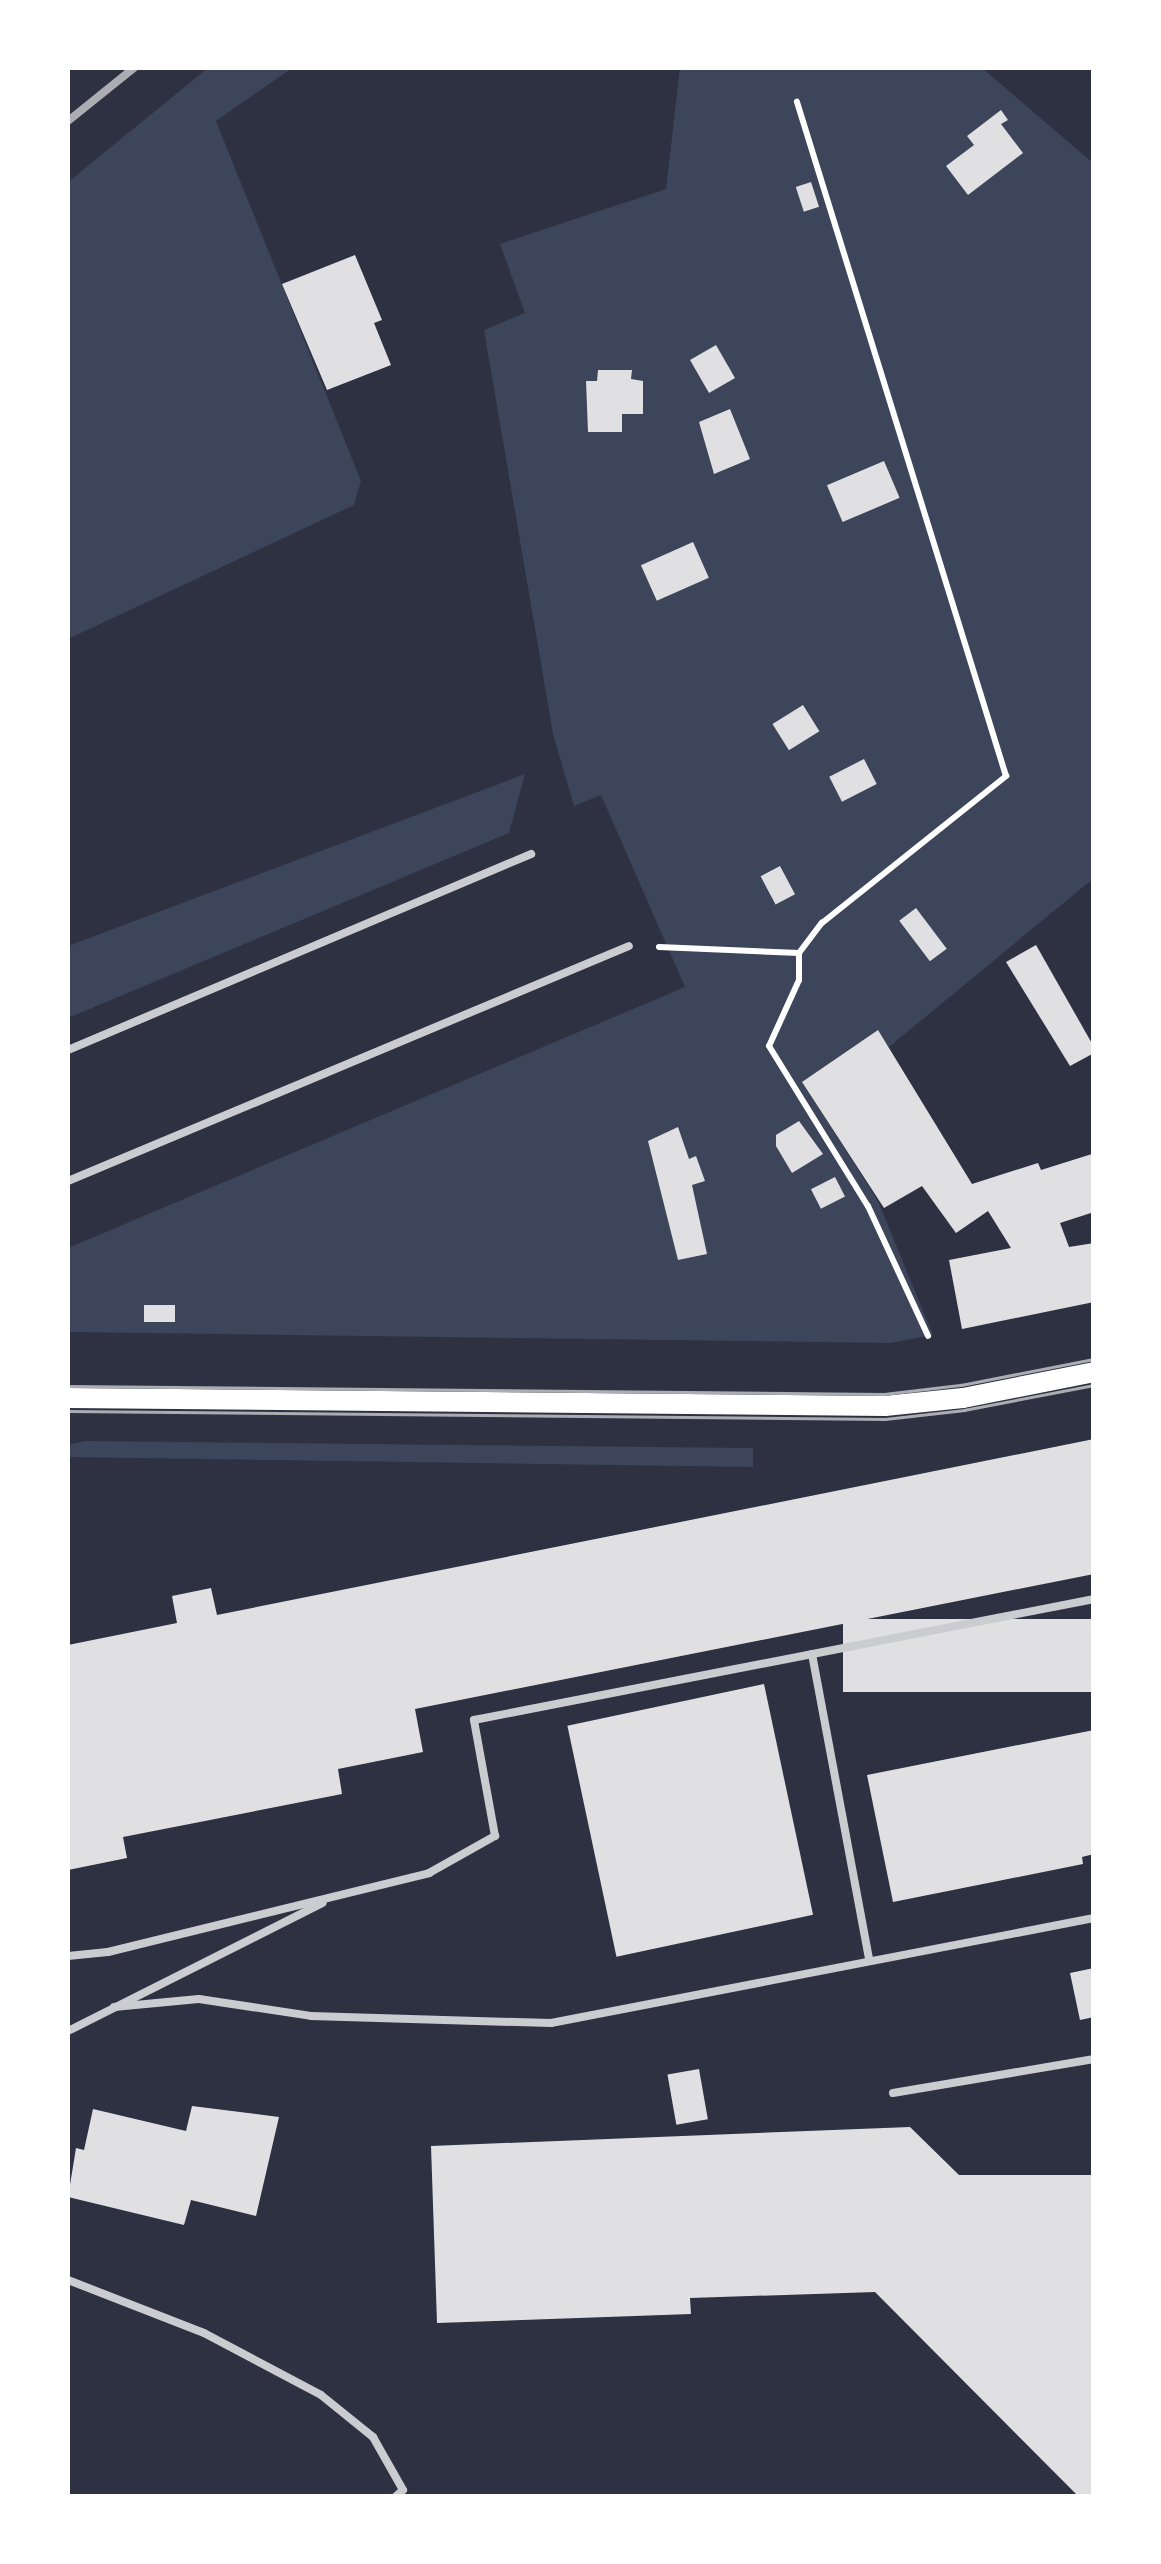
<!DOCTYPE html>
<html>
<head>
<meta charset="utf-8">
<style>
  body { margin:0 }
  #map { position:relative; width:1161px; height:2564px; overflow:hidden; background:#2d3142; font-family:Commissioner,sans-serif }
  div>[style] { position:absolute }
  .green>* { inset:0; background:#3c4559 }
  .building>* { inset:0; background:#e0e0e3; transform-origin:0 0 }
  .path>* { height:6px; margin:-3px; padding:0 3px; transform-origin:3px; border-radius:3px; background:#fff }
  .service>* { height:8px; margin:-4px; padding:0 4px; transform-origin:4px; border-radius:4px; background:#caccd0 }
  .secondary>* { height:20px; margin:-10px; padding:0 10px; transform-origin:10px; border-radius:10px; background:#fff }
  .tram>* { height:2.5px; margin:-1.25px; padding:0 1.25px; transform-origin:1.25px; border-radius:1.25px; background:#abadb3 }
  .rail>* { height:8px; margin:-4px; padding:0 4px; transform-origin:4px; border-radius:4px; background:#abadb3 }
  span { translate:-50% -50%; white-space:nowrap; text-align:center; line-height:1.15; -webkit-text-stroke:10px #fff; paint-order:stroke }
  .frame { position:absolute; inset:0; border:70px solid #fff; pointer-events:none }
</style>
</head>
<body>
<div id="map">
  <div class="green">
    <i style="clip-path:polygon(208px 68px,292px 68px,216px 121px,361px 481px,354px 505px,68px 639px,68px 182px)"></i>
    <i style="clip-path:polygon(680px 68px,982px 68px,1093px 163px,1094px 878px,889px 1047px,877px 1031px,802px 1082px,878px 1201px,933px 1335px,891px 1343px,68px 1332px,68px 1248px,685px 987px,601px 795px,574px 806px,553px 734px,484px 330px,525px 313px,500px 244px,666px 189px)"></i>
    <i style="clip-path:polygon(525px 774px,509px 833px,68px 1018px,68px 946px)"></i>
    <i style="clip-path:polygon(85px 1441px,753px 1448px,753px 1467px,68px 1457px,68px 1445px)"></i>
  </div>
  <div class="building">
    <i style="clip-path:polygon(1001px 110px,1008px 120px,1001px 124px,1023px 153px,968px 195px,946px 166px,974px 145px,967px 136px)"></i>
    <i style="left:811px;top:182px;width:26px;height:16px;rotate:72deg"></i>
    <i style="clip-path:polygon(355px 255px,382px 320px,374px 323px,391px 365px,327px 390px,282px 284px)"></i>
    <i style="left:716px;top:345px;width:38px;height:30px;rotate:60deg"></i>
    <i style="clip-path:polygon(598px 370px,632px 370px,631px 379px,643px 381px,643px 414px,622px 414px,622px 432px,588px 432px,586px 381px,597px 381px)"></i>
    <i style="clip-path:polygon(730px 409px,750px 459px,714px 474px,699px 422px)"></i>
    <i style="left:884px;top:461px;width:40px;height:62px;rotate:67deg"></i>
    <i style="left:693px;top:542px;width:39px;height:57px;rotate:66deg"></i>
    <i style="left:803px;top:705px;width:31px;height:36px;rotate:58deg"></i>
    <i style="left:864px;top:759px;width:28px;height:39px;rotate:63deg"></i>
    <i style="left:780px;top:866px;width:32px;height:22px;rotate:62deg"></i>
    <i style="left:916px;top:908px;width:51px;height:21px;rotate:53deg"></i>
    <i style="clip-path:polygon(1036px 945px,1094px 1047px,1094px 1053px,1070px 1066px,1006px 962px)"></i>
    <i style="clip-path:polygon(878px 1030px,972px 1184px,1038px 1163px,1041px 1170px,1092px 1154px,1094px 1212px,1060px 1223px,1069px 1247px,1094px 1243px,1094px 1302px,962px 1329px,949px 1260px,1011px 1248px,988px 1211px,956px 1233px,922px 1186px,884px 1208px,802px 1082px)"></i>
    <i style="clip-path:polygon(799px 1121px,823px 1154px,792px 1173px,776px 1146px,776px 1135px)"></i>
    <i style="clip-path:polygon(678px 1127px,689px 1159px,696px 1156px,705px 1181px,692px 1185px,707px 1254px,678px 1260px,648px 1141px)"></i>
    <i style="left:835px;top:1177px;width:22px;height:27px;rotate:63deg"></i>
    <i style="left:144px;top:1305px;width:31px;height:17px"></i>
    <i style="clip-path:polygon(1094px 1439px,1094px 1574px,415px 1709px,423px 1752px,338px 1769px,342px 1794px,123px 1837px,127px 1858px,68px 1870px,68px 1645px,177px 1623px,172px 1596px,211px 1588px,217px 1615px)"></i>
    <i style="left:1094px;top:1619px;width:73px;height:251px;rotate:90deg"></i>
    <i style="left:764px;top:1684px;width:236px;height:201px;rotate:78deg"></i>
    <i style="clip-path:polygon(1094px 1730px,1094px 1854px,1082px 1857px,1083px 1864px,893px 1902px,867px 1775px)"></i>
    <i style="clip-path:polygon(1094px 1968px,1094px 2017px,1080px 2020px,1070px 1973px)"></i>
    <i style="left:699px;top:2069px;width:51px;height:32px;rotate:80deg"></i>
    <i style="clip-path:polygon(192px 2106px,279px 2117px,256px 2216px,191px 2200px,184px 2225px,68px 2197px,76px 2148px,84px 2150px,93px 2109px,186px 2131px)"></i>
    <i style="clip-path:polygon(910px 2127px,959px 2175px,1094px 2175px,1094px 2496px,1078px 2496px,875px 2292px,690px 2298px,691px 2314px,437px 2323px,431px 2146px)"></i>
  </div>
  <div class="path">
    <i style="left:659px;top:947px;width:140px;rotate:2.5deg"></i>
    <i style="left:799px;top:953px;width:38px;rotate:-53deg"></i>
    <i style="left:822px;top:923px;width:236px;rotate:-38.6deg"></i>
    <i style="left:1006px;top:776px;width:706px;rotate:-107.23deg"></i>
    <i style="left:799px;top:953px;width:27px;rotate:90deg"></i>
    <i style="left:799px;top:980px;width:72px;rotate:114.4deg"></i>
    <i style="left:769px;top:1046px;width:188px;rotate:58.3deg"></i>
    <i style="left:868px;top:1206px;width:143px;rotate:65.2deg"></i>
  </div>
  <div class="service">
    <i style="left:68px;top:1050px;width:503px;rotate:-22.94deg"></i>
    <i style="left:68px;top:1181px;width:608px;rotate:-22.73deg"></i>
    <i style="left:812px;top:1654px;width:310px;rotate:79.4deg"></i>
    <i style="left:68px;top:1956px;width:40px;rotate:-5.7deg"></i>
    <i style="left:108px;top:1952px;width:331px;rotate:-13.8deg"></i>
    <i style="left:429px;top:1873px;width:76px;rotate:-29.3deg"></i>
    <i style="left:495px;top:1836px;width:118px;rotate:-100.3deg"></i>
    <i style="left:474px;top:1720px;width:632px;rotate:-11.04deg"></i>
    <i style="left:114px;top:2007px;width:85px;rotate:-5.4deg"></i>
    <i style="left:199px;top:1999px;width:113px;rotate:8.6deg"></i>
    <i style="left:311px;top:2016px;width:240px;rotate:1.7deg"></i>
    <i style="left:551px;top:2023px;width:553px;rotate:-10.94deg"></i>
    <i style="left:68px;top:2031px;width:285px;rotate:-26.7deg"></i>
    <i style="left:893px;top:2093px;width:204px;rotate:-9.6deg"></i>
    <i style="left:68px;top:2280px;width:146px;rotate:21.3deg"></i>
    <i style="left:204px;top:2333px;width:132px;rotate:27.9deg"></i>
    <i style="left:321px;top:2395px;width:67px;rotate:38.9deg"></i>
    <i style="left:373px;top:2437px;width:61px;rotate:60.5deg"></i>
    <i style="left:403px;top:2490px;width:9px;rotate:139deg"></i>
  </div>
  <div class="secondary">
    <i style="left:68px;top:1398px;width:817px;rotate:0.56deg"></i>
    <i style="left:885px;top:1406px;width:78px;rotate:-5.9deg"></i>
    <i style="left:963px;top:1398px;width:134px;rotate:-11.2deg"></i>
  </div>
  <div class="tram">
    <i style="left:68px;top:1386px;width:816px;rotate:0.56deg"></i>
    <i style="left:884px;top:1394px;width:78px;rotate:-6.7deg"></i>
    <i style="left:961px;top:1385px;width:136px;rotate:-11.1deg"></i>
    <i style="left:68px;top:1411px;width:817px;rotate:0.56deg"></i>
    <i style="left:885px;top:1419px;width:80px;rotate:-6.5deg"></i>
    <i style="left:964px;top:1410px;width:132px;rotate:-10.9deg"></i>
  </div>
  <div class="rail">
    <i style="left:68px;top:121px;width:85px;rotate:-38.8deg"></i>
  </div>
  <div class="frame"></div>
</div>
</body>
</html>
